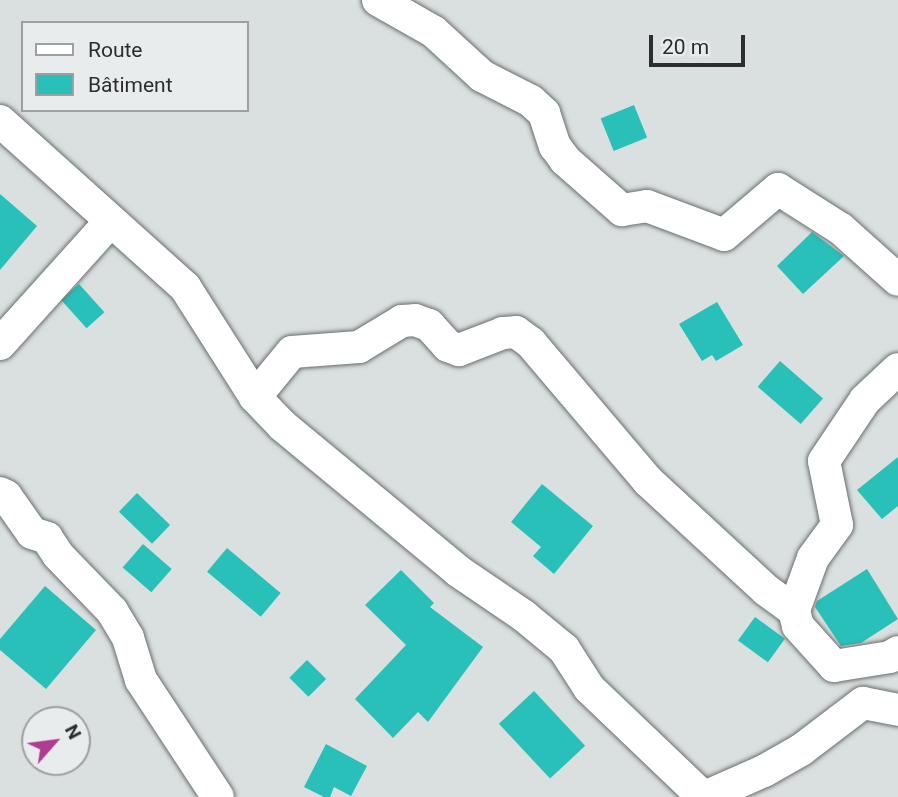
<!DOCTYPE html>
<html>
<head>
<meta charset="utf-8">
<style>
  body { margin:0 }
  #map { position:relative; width:898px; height:797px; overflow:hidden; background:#dadfdf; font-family:Roboto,sans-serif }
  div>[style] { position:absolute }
  .building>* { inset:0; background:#29c0b9; transform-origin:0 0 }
  .roads { filter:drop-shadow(0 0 2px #6a6e6e) drop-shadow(0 0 2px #6a6e6e) }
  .minor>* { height:32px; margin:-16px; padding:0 16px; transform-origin:16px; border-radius:16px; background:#fff }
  span { translate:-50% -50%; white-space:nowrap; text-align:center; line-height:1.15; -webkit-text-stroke:5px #e8ecec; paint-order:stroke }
  .legend { position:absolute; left:21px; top:21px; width:228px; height:91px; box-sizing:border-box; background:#e8ecec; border:2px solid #9da0a0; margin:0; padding:9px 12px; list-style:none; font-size:21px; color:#2c2e2d }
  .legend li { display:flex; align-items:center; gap:14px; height:35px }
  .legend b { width:35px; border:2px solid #9da0a0 }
  .north { position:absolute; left:21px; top:706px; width:70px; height:70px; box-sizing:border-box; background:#e8ecec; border:2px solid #9da0a0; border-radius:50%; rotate:62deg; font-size:19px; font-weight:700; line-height:28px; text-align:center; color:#2c2e2d }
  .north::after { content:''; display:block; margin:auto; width:24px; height:32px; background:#b13b91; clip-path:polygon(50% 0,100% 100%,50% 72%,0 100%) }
  .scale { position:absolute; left:649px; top:35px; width:96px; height:32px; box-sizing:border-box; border:4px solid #2c2e2d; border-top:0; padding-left:9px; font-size:21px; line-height:24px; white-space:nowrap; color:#2c2e2d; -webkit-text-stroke:5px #e8ecec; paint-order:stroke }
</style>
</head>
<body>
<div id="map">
  <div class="building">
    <i style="left:634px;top:105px;width:35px;height:36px;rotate:68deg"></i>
    <i style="clip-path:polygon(0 194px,37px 226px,0 270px)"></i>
    <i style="clip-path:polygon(812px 232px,844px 256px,803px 294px,777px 266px)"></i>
    <i style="left:79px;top:284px;width:38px;height:24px;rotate:48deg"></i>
    <i style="clip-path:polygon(717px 302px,743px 345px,716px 361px,712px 355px,702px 361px,679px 324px)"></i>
    <i style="left:780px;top:361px;width:57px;height:34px;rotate:41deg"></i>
    <i style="clip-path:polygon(898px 457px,898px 506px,882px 519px,857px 490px)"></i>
    <i style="clip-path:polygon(542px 484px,593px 526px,554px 574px,533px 556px,541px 547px,511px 522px)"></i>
    <i style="left:137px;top:493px;width:46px;height:26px;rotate:44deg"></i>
    <i style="left:143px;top:544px;width:38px;height:31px;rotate:41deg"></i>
    <i style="left:227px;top:548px;width:70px;height:31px;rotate:40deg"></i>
    <i style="clip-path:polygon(867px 569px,898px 619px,861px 643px,841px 646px,815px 607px,817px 601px)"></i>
    <i style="clip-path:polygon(401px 570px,434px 603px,430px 607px,483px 647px,428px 722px,418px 712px,393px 738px,355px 699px,406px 645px,365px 605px)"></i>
    <i style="clip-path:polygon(45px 586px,96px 630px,46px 689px,0 650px,0 639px)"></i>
    <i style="left:755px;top:617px;width:37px;height:29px;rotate:36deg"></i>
    <i style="left:307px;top:660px;width:27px;height:25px;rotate:45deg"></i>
    <i style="left:534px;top:691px;width:75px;height:48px;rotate:47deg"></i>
    <i style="clip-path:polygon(326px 744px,367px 766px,351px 796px,334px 787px,330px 797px,324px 797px,304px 787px)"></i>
  </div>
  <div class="roads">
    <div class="minor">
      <i style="left:378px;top:0;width:64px;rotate:29.7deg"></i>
      <i style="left:434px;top:32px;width:65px;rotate:42.5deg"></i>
      <i style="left:482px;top:76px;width:55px;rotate:27deg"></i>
      <i style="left:531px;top:101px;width:18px;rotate:43deg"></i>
      <i style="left:544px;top:113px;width:35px;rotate:72deg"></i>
      <i style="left:555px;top:146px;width:17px;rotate:54deg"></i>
      <i style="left:565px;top:160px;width:76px;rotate:41.3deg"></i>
      <i style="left:622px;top:210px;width:25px;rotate:-9deg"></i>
      <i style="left:647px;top:206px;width:82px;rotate:20.6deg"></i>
      <i style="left:724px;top:235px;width:71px;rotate:-40.4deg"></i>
      <i style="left:778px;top:189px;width:75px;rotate:32.4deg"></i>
      <i style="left:841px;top:229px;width:76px;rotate:41.8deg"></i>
      <i style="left:0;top:121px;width:249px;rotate:41.9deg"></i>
      <i style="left:185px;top:287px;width:130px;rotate:57.5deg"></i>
      <i style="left:255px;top:397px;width:40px;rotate:46deg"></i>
      <i style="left:283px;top:426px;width:227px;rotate:39.6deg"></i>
      <i style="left:458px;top:571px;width:80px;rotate:34.3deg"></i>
      <i style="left:524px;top:616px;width:52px;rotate:39.5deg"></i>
      <i style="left:564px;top:649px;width:46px;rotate:57.3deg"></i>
      <i style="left:589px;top:688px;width:158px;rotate:43.7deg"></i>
      <i style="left:0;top:344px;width:164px;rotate:-48deg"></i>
      <i style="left:255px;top:397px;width:58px;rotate:-50.6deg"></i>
      <i style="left:292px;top:352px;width:67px;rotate:-4.3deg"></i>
      <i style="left:359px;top:347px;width:50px;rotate:-31.2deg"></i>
      <i style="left:402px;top:321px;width:13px;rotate:-4deg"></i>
      <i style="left:415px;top:320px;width:15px;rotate:20deg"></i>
      <i style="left:429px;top:325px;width:28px;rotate:48deg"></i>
      <i style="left:448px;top:346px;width:12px;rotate:20deg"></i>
      <i style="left:459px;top:350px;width:47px;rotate:-21.1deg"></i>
      <i style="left:503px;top:333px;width:13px;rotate:-4deg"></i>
      <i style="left:516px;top:332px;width:19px;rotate:36deg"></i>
      <i style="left:531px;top:343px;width:181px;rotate:49.7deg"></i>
      <i style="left:648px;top:481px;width:161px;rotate:42.7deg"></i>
      <i style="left:766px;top:590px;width:34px;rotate:36deg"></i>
      <i style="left:794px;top:610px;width:16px;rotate:76deg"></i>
      <i style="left:798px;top:626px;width:54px;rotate:48deg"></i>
      <i style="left:834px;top:666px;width:57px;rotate:-9.1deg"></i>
      <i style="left:890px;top:657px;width:9px;rotate:-32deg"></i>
      <i style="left:0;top:493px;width:7px;rotate:27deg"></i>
      <i style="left:6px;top:496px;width:45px;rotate:54.9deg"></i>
      <i style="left:32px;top:533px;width:16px;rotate:18deg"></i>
      <i style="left:47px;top:538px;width:20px;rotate:57deg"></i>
      <i style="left:58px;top:555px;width:78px;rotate:46deg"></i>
      <i style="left:112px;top:611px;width:31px;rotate:59deg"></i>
      <i style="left:128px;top:638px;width:44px;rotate:72.8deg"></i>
      <i style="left:141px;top:680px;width:140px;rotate:56.7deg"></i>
      <i style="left:794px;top:610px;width:55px;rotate:-69.9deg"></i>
      <i style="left:813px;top:558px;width:41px;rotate:-54deg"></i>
      <i style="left:837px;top:525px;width:65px;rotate:-101.5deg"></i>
      <i style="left:824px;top:461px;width:73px;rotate:-56.1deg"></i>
      <i style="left:865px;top:400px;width:45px;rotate:-43.2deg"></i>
      <i style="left:705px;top:797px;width:64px;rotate:-23.8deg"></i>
      <i style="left:764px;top:771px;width:43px;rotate:-29.6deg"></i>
      <i style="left:801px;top:750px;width:78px;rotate:-37.2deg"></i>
      <i style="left:863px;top:703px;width:36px;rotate:11deg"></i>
    </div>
  </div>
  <ul class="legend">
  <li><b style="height:9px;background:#fff"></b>Route</li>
  <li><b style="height:19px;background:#29c0b9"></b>Bâtiment</li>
  </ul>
  <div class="north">N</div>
  <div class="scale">20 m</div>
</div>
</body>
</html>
